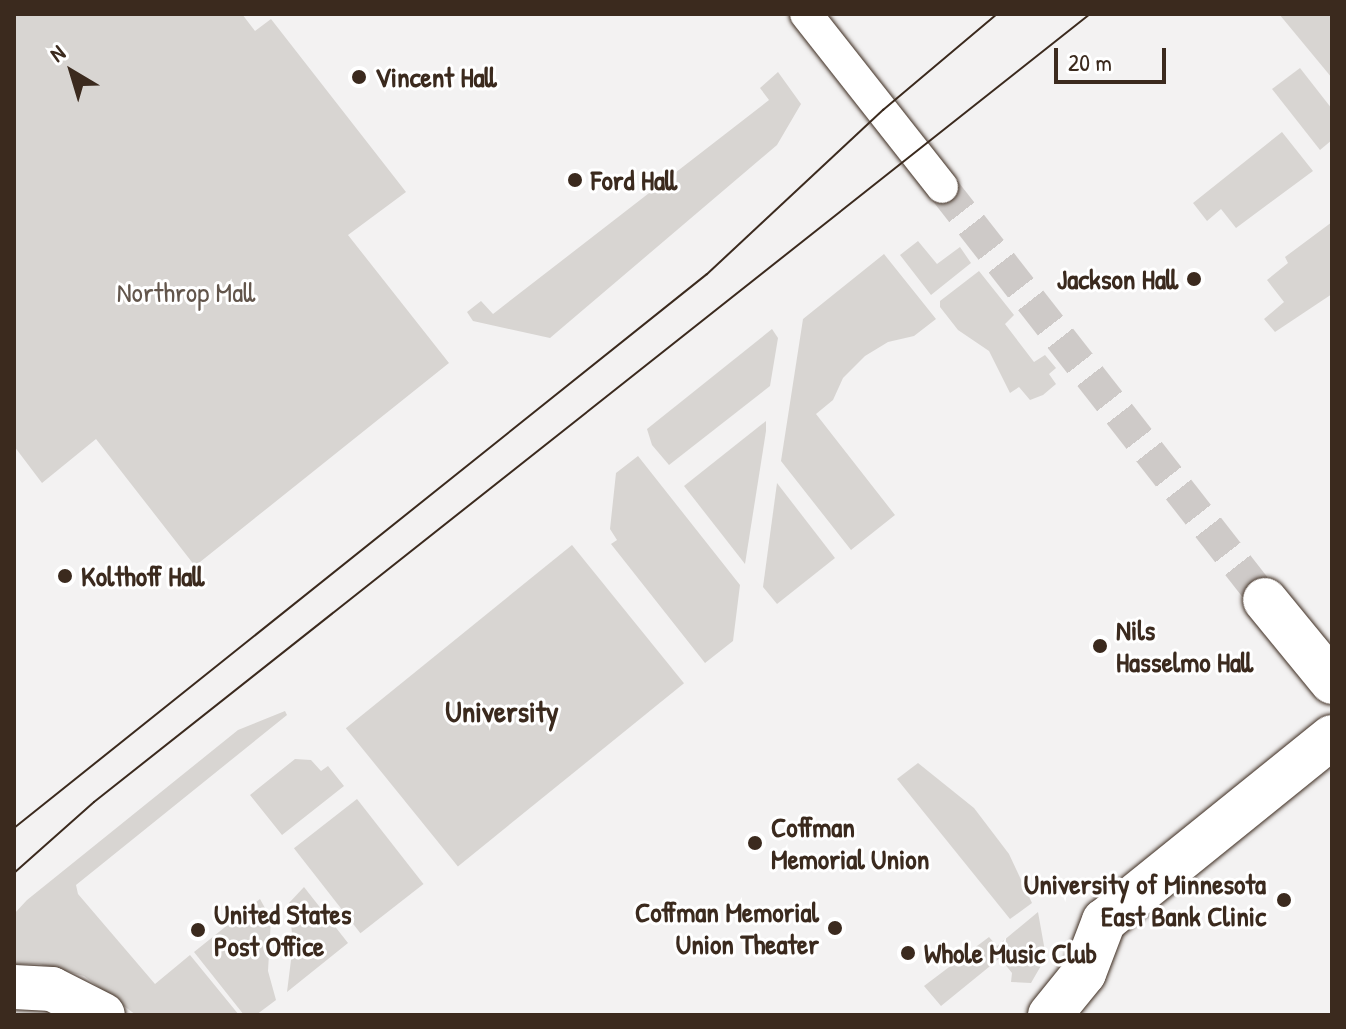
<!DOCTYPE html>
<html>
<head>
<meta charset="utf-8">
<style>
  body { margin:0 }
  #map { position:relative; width:1346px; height:1029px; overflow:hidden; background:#f3f2f2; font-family:"Patrick Hand",sans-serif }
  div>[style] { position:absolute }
  .green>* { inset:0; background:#d8d5d2; transform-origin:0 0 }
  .pedestrian-tunnel>* { height:32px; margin-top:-16px; transform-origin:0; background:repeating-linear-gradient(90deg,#cecac8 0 32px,transparent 0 48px) }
  .roads { filter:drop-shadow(0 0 2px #3b2a1e) drop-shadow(0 0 2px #3b2a1e) }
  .pedestrian>* { height:32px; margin:-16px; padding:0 16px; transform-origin:16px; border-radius:16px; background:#fff }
  .minor>* { height:44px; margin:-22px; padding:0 22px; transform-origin:22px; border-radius:22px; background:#fff }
  .tertiary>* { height:44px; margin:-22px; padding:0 22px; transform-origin:22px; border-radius:22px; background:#fff }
  .tram>* { height:2px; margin:-1px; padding:0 1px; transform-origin:1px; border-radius:1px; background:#3b2a1e }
  .dots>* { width:22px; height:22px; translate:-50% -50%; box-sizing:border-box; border:4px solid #fff; border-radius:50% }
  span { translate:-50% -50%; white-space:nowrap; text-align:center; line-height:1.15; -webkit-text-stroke:6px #fff; paint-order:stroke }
  .poi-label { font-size:28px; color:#3b2a1e; font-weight:700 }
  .left { translate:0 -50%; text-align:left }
  .right { translate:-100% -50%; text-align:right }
  .park-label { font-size:28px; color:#62554b }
  .neighbourhood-label { font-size:30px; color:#3b2a1e; font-weight:700 }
  .frame { position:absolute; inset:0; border:16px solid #3b2a1e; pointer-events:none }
  .north { position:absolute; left:32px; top:32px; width:80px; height:80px; -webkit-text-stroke:6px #fff; paint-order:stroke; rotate:322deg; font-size:22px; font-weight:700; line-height:32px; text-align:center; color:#3b2a1e }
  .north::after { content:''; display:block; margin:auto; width:28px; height:36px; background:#3b2a1e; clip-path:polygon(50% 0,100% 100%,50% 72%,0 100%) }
  .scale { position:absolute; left:1054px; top:48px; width:112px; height:36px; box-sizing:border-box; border:4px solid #3b2a1e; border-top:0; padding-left:10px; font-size:24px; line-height:28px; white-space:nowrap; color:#3b2a1e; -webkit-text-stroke:6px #fff; paint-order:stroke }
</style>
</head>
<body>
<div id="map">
  <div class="green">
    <i style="clip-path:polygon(14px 14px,242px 14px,255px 31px,271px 19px,406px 192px,348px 235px,449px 363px,195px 566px,96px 439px,42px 483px,14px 446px)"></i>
    <i style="clip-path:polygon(1279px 14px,1332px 14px,1332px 78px)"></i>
    <i style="clip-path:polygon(1300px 68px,1332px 109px,1332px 140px,1320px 150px,1272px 89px)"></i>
    <i style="clip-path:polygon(778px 72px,801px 104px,777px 145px,550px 338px,473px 321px,467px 312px,481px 301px,493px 314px,769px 100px,760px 88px)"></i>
    <i style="clip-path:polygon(1282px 132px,1313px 171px,1236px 228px,1221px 209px,1207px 221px,1193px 203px)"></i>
    <i style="clip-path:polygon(1332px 222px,1332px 294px,1275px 332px,1264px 319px,1284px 302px,1267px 280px,1288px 263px,1285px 257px)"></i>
    <i style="clip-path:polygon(918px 241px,937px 264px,960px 247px,971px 263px,931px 295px,900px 255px)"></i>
    <i style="clip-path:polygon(884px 254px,936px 319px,914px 336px,888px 342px,865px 356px,843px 378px,833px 400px,816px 414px,895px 515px,851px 550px,781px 461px,803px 319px)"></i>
    <i style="clip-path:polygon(979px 271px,1014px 315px,1005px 324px,1034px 362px,1045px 355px,1056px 368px,1049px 374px,1056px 384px,1043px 395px,1030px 400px,1019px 387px,1010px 393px,989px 351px,958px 330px,940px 307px,940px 301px)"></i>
    <i style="clip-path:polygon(772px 329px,778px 338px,770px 386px,669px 465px,652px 445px,647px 429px)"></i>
    <i style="clip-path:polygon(766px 421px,766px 431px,745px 564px,684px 486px)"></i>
    <i style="clip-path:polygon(638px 456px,740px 585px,733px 641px,705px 663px,611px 544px,617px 540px,610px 529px,616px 473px)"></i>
    <i style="clip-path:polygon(777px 483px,835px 558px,777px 604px,763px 587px)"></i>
    <i style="left:572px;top:545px;width:178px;height:291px;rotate:51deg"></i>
    <i style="clip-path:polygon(285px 711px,287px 715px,76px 885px,78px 894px,155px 984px,190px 955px,239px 1015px,136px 1015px,84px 976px,39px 964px,14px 964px,14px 914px,27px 900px,238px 730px)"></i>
    <i style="clip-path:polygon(295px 759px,311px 760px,321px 771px,328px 766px,344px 786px,282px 835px,250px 795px)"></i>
    <i style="clip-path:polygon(918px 763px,974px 808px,1009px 854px,1032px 903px,1010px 919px,897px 779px)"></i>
    <i style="left:357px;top:799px;width:108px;height:80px;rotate:52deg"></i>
    <i style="clip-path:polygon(304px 887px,348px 943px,287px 992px,293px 944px,289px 903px)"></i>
    <i style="clip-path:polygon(260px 899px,271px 919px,268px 971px,276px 1000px,256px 1015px,244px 1015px,194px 952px)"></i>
    <i style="clip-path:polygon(1038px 912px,1046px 957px,1031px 983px,1011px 982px,1012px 973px,1000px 958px,941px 1006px,924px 986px,989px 937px,997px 946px)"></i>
  </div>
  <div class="pedestrian-tunnel">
    <i style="left:942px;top:187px;width:524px;rotate:51.97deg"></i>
  </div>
  <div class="roads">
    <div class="pedestrian">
      <i style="left:806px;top:14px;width:220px;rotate:51.8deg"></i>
    </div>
    <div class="minor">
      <i style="left:1265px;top:600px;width:106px;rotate:50.7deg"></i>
      <i style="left:1050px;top:1015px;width:54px;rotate:-51deg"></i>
      <i style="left:1084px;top:973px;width:56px;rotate:-69deg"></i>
      <i style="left:1104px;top:921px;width:293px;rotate:-38.9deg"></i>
    </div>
    <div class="tertiary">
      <i style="left:14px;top:987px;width:38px;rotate:3deg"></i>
      <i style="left:52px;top:989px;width:57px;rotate:27deg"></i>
    </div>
  </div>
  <div class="tram">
    <i style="left:14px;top:828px;width:887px;rotate:-38.64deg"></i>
    <i style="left:707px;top:274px;width:241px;rotate:-43deg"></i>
    <i style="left:883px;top:110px;width:149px;rotate:-40.1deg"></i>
    <i style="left:14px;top:873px;width:107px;rotate:-41.6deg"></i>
    <i style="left:94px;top:802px;width:1270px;rotate:-38.35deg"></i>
  </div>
  <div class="dots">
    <i style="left:359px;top:77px;background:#3b2a1e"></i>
    <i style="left:575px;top:180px;background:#3b2a1e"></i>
    <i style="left:1194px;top:279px;background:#3b2a1e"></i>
    <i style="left:65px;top:576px;background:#3b2a1e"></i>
    <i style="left:1100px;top:646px;background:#3b2a1e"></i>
    <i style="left:755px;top:843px;background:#3b2a1e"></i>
    <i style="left:1284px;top:900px;background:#3b2a1e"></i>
    <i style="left:835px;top:928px;background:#3b2a1e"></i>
    <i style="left:198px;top:930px;background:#3b2a1e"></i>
    <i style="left:908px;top:953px;background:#3b2a1e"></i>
  </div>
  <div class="poi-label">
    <span class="left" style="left:375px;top:77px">Vincent Hall</span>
    <span class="left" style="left:591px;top:180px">Ford Hall</span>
    <span class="right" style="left:1178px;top:279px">Jackson Hall</span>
    <span class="left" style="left:81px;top:576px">Kolthoff Hall</span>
    <span class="left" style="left:1116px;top:646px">Nils<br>Hasselmo Hall</span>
    <span class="left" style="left:771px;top:843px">Coffman<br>Memorial Union</span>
    <span class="right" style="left:1266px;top:900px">University of Minnesota<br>East Bank Clinic</span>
    <span class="right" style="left:819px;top:928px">Coffman Memorial<br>Union Theater</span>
    <span class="left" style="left:214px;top:930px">United States<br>Post Office</span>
    <span class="left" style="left:924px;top:953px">Whole Music Club</span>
  </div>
  <div class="park-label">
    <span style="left:186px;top:292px">Northrop Mall</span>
  </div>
  <div class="neighbourhood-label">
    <span style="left:502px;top:711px">University</span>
  </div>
  <div class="frame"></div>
  <div class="north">N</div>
  <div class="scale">20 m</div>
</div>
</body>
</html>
